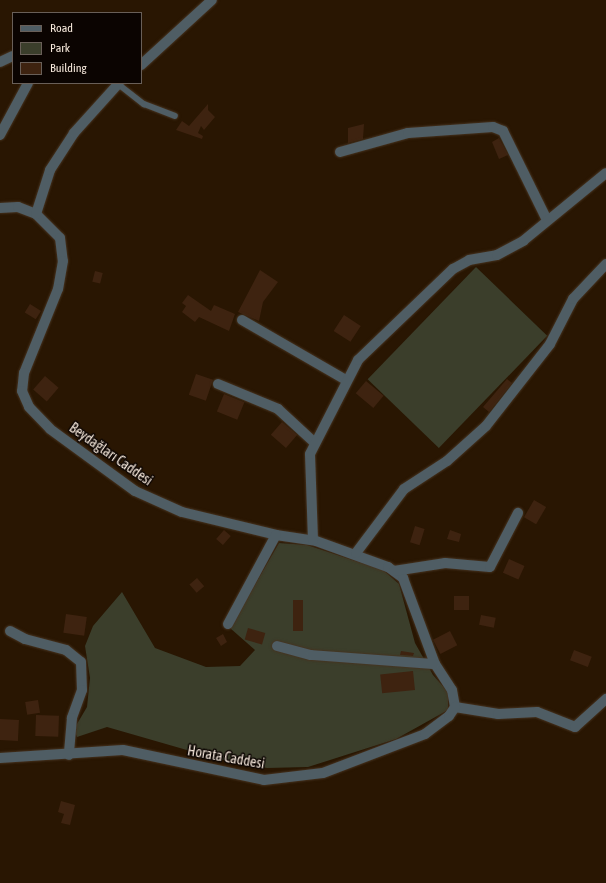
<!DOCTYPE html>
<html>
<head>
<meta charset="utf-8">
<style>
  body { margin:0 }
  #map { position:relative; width:606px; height:883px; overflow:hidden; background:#291602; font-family:"Asap Condensed",sans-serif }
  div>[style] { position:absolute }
  .green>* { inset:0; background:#3b3e2b; transform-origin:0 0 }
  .building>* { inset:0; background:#3e2310; transform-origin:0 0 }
  .roads { filter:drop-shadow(0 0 1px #463320) drop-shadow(0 0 1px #463320) }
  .lane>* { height:6px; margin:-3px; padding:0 3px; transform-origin:3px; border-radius:3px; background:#4f5d64 }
  .street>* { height:10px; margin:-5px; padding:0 5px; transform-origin:5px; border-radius:5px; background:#4f5d64 }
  span { translate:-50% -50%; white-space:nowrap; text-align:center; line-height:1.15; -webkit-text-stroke:3px #0b0401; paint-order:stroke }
  .street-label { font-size:14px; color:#f6e8db }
  .legend { position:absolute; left:12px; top:12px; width:130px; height:72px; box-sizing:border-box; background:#0b0401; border:1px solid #695f58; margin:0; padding:5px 7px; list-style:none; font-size:12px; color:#f6e8db }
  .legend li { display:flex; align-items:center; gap:8px; height:20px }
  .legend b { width:20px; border:1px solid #695f58 }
</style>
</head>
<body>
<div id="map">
  <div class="green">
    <i style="left:476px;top:267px;width:99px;height:156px;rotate:44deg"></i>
    <i style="clip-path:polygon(279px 543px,307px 545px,383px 570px,399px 584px,415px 643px,433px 675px,448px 692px,448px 710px,396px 739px,308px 767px,267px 768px,218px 759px,107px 727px,77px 737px,74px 729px,87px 707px,90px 678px,85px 646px,93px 626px,122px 592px,155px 648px,206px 667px,240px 666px,255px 650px,230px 628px)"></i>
  </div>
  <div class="building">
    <i style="clip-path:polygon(208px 104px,208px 110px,215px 117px,204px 130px,201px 126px,198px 133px,203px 136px,202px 139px,176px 130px,182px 121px,189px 126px)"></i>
    <i style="clip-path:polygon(364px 124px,363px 139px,348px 143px,348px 128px)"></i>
    <i style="clip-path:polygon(499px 138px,508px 155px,499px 159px,492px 142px)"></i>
    <i style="clip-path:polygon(260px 270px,278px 282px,263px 302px,259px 321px,238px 312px)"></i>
    <i style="left:95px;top:271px;width:8px;height:11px;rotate:14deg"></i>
    <i style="clip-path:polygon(188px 295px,211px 311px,214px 305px,235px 314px,229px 331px,199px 317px,195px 322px,182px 312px,186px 306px,182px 303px)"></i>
    <i style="left:30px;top:304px;width:13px;height:10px;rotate:32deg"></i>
    <i style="left:344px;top:315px;width:20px;height:19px;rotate:33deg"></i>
    <i style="left:196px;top:374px;width:18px;height:22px;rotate:19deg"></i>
    <i style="left:45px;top:376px;width:18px;height:18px;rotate:41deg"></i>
    <i style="clip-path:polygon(507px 379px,512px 383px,489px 412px,483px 407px)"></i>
    <i style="left:366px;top:381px;width:23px;height:16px;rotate:40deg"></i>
    <i style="left:224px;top:394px;width:22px;height:19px;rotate:22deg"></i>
    <i style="left:282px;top:422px;width:20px;height:17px;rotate:41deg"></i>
    <i style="left:534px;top:500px;width:14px;height:20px;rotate:30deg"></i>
    <i style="left:415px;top:526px;width:10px;height:17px;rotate:17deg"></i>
    <i style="left:224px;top:530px;width:9px;height:12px;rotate:41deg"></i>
    <i style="clip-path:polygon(450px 530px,461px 534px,459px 542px,447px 539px)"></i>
    <i style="left:509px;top:559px;width:17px;height:15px;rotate:24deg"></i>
    <i style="left:197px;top:578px;width:11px;height:10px;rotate:49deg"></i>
    <i style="left:454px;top:596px;width:15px;height:14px"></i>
    <i style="left:293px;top:600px;width:10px;height:31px"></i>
    <i style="left:66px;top:614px;width:21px;height:19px;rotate:8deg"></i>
    <i style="left:481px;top:615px;width:15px;height:10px;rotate:11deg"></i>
    <i style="left:248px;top:628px;width:18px;height:12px;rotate:16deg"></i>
    <i style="left:450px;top:631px;width:16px;height:19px;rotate:63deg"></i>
    <i style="clip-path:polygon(223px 634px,227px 642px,221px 646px,216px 638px)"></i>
    <i style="left:574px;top:650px;width:19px;height:11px;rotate:21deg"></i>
    <i style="clip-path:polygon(401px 651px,414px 653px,413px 656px,400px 655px)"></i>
    <i style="left:413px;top:671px;width:19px;height:33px;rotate:84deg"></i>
    <i style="left:38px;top:700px;width:13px;height:13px;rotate:81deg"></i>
    <i style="left:36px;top:715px;width:23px;height:21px;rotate:2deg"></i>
    <i style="left:0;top:719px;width:19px;height:21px;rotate:3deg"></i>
    <i style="clip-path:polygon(61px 801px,75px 805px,70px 825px,61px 823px,64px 814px,58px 812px)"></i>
  </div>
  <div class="roads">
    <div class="lane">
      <i style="left:118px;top:84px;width:33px;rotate:38deg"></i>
      <i style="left:144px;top:104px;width:33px;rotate:21deg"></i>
    </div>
    <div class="street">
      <i style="left:0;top:62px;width:14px;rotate:-25deg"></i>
      <i style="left:141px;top:65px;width:96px;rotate:-42.5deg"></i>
      <i style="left:0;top:135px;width:59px;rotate:-61.7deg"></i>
      <i style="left:340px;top:152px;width:71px;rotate:-15.6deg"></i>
      <i style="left:408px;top:133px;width:85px;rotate:-4deg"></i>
      <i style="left:493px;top:127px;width:11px;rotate:22deg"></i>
      <i style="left:503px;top:131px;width:99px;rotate:63.7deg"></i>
      <i style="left:0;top:208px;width:18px;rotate:-3deg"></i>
      <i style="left:18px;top:207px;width:19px;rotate:21deg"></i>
      <i style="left:36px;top:214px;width:34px;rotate:45deg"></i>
      <i style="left:60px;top:238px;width:23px;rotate:83deg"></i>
      <i style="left:63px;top:261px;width:28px;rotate:100deg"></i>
      <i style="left:58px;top:289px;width:91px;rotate:112deg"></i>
      <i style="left:24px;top:373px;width:18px;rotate:96deg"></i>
      <i style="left:22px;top:391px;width:17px;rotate:66deg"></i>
      <i style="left:29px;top:407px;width:30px;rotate:46deg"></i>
      <i style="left:50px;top:429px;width:105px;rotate:36.1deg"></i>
      <i style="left:135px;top:491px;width:51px;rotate:24.1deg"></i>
      <i style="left:182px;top:512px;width:97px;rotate:13.7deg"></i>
      <i style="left:276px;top:535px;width:40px;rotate:8.5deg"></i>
      <i style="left:316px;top:541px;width:77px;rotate:19.9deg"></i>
      <i style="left:388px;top:567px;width:19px;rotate:36deg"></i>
      <i style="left:403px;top:578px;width:92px;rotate:69.6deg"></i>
      <i style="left:435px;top:664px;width:31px;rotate:57deg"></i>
      <i style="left:452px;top:690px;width:17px;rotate:80deg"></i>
      <i style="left:36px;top:214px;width:46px;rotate:-72.3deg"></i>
      <i style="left:50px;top:170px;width:44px;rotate:-57deg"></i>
      <i style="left:74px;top:133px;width:67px;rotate:-48deg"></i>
      <i style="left:242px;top:320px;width:120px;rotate:30deg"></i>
      <i style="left:218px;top:384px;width:65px;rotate:22.6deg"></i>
      <i style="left:278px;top:409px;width:50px;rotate:42.6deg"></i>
      <i style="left:313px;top:540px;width:86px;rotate:-92deg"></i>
      <i style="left:310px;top:454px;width:106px;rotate:-62.9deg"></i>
      <i style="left:358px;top:360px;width:132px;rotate:-43.8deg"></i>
      <i style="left:453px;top:269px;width:18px;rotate:-29deg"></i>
      <i style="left:469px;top:260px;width:28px;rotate:-10deg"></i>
      <i style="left:497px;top:255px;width:30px;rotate:-28deg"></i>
      <i style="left:523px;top:241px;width:107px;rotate:-39.3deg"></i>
      <i style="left:356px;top:553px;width:80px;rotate:-53.1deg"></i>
      <i style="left:404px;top:489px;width:51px;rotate:-33.1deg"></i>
      <i style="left:447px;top:461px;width:52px;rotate:-41.9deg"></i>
      <i style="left:486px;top:426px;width:104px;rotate:-52deg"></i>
      <i style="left:550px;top:344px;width:51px;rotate:-62.9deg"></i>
      <i style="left:573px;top:299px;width:48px;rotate:-46.7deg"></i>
      <i style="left:394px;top:571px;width:52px;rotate:-8.9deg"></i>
      <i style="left:445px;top:563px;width:45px;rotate:5.1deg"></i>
      <i style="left:490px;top:567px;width:61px;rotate:-62.6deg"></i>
      <i style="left:228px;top:624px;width:101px;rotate:-61.7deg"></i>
      <i style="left:10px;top:631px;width:17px;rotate:28deg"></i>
      <i style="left:25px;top:639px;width:42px;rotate:15deg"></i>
      <i style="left:66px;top:650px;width:19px;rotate:39deg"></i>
      <i style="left:81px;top:662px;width:28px;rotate:88deg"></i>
      <i style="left:82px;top:690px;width:30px;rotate:110deg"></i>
      <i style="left:72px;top:718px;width:37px;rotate:95deg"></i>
      <i style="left:277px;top:646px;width:35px;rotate:15deg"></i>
      <i style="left:311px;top:655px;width:124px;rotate:4.2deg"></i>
      <i style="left:455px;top:707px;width:44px;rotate:9.2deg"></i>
      <i style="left:498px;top:714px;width:39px;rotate:-3deg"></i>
      <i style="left:537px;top:712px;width:41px;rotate:21.5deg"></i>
      <i style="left:575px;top:727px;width:42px;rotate:-42.1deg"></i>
      <i style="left:0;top:758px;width:123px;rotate:-3.7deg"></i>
      <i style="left:123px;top:750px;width:144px;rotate:12deg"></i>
      <i style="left:264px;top:780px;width:59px;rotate:-6.8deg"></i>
      <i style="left:323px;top:773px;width:109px;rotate:-20.9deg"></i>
      <i style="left:425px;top:734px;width:30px;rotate:-37deg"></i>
      <i style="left:449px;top:716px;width:11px;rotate:-56deg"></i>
    </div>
  </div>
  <div class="street-label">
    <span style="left:111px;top:454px;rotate:35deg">Beydağları Caddesi</span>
    <span style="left:226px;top:757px;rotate:10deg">Horata Caddesi</span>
  </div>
  <ul class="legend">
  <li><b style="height:5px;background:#4f5d64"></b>Road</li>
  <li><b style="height:11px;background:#3b3e2b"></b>Park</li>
  <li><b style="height:11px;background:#3e2310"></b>Building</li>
  </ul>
</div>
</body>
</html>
